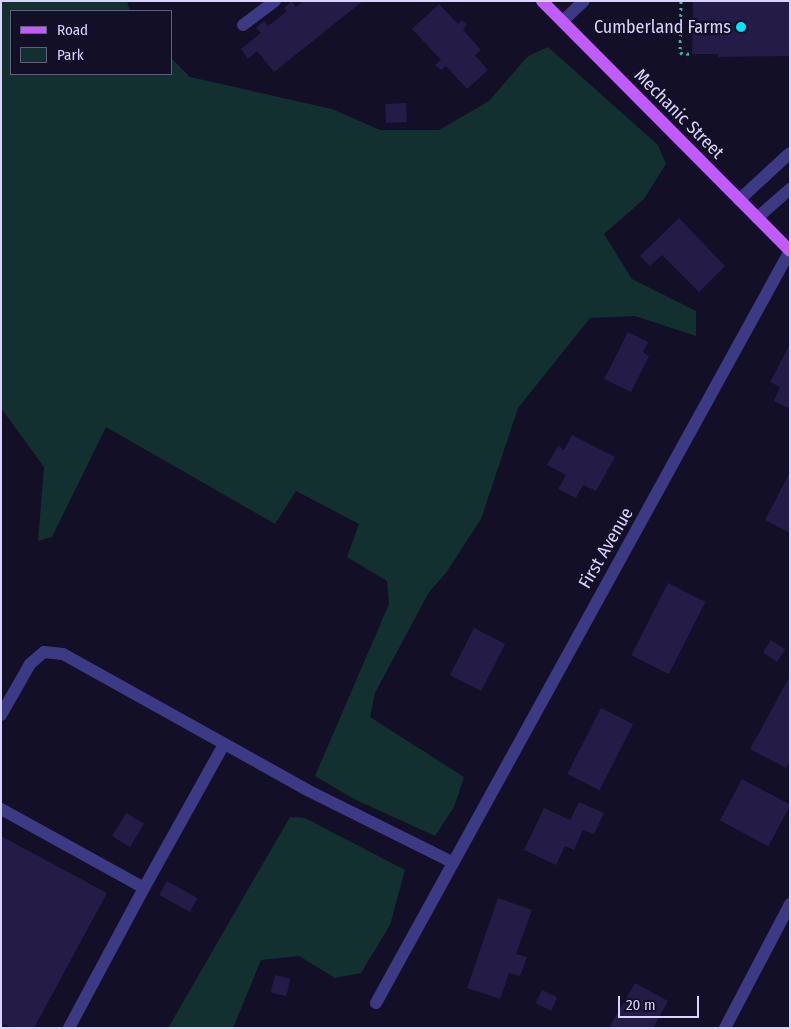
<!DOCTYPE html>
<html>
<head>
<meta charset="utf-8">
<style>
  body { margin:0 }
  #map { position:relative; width:791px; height:1029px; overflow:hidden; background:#130f26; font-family:"Fira Sans Condensed",sans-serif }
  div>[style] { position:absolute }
  .green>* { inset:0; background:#12302f }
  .building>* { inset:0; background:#241b47; transform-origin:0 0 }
  .path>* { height:3px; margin-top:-1.5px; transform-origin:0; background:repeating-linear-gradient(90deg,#2fb8b0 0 2.5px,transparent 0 6.5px) }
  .minor>* { height:12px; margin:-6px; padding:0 6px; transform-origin:6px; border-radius:6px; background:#3d3a85 }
  .major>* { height:12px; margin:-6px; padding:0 6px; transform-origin:6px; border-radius:6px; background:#c25bff }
  .dots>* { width:14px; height:14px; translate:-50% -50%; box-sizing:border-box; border:2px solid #130f26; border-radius:50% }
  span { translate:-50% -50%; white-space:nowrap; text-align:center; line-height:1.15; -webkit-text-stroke:4.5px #130f26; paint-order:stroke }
  .poi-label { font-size:18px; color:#d9d4ff }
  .right { translate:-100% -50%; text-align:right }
  .street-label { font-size:18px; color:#d9d4ff }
  .frame { position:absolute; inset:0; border:2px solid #d9d4ff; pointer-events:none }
  .legend { position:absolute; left:10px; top:10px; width:162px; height:65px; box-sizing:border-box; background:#130f26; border:1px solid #625e7d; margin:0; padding:6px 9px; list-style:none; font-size:15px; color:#d9d4ff }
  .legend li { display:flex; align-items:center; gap:10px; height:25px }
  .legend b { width:25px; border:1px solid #625e7d }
  .scale { position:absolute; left:618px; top:996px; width:81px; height:22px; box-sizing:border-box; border:2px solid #d9d4ff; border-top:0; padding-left:6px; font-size:15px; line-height:18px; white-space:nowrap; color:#d9d4ff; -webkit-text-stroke:4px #130f26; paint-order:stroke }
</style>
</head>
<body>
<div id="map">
  <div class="green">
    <i style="clip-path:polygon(1px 1px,127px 1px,130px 11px,11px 11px,11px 74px,171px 74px,171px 58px,190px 77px,332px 109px,380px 130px,439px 130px,489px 101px,528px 56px,548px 47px,658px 145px,666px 164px,644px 199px,604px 234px,632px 279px,696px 311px,696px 336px,635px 316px,590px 318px,518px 408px,481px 519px,446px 573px,429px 592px,375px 693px,370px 717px,464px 777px,454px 807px,435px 836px,352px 798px,315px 776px,389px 604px,387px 581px,347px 557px,359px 524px,296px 491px,275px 524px,106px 427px,52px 537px,38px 541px,44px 467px,1px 408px)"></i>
    <i style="clip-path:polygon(290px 817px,305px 818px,405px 870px,390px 925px,361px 973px,335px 978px,299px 956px,261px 960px,233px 1028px,168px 1028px)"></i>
  </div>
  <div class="building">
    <i style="clip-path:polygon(292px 1px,296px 7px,303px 1px,363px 1px,274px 72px,257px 51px,248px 59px,241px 49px,261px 33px,256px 28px,264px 21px,268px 26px,287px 11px,284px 8px)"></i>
    <i style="clip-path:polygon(693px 1px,790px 1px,790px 56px,718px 57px,718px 54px,692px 54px)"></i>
    <i style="clip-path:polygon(439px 4px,458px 24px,462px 20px,467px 25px,463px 30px,481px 50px,475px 55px,488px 70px,467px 89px,446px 66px,441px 70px,435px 65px,441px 60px,412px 29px)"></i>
    <i style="left:406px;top:103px;width:19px;height:21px;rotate:87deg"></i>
    <i style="clip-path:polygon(679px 218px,725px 266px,699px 292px,662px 255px,650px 266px,640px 256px)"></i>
    <i style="clip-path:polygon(628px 332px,648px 342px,643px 352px,649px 356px,631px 392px,604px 379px)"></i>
    <i style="clip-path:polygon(790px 344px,790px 405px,788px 408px,774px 401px,780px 387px,770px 382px)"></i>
    <i style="clip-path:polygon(572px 435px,615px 457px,596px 491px,583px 485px,576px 498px,558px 489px,566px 475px,547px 465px,558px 446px,564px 450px)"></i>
    <i style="clip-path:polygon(790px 472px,790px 533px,765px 520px)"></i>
    <i style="left:668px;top:583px;width:42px;height:81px;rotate:27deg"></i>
    <i style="left:474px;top:628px;width:35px;height:53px;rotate:27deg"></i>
    <i style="left:771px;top:640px;width:17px;height:15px;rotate:33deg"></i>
    <i style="clip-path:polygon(790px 676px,790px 762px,786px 768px,750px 749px)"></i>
    <i style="left:601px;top:708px;width:36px;height:74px;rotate:27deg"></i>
    <i style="left:742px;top:779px;width:55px;height:47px;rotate:28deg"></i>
    <i style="clip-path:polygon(579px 802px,604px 813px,594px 834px,583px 830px,574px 850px,565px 846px,556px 865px,524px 850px,544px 808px,570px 820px)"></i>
    <i style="left:126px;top:813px;width:21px;height:27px;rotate:31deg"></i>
    <i style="clip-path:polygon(1px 836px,107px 893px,34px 1028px,11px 1028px,5px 1024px,1px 1028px)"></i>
    <i style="left:167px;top:881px;width:35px;height:16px;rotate:29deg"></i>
    <i style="clip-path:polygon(498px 898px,532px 910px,516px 954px,527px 957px,520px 976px,509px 973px,500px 999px,467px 988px)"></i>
    <i style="left:275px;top:975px;width:16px;height:18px;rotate:14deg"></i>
    <i style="clip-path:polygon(635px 983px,668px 1001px,653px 1028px,609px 1028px)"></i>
    <i style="left:542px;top:990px;width:17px;height:15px;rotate:25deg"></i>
  </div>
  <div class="path">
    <i style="left:681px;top:1px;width:52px;rotate:91.1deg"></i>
    <i style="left:680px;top:53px;width:12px;rotate:5deg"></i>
  </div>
  <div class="minor">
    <i style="left:563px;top:21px;width:29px;rotate:-44deg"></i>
    <i style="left:243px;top:25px;width:40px;rotate:-37deg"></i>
    <i style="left:739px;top:200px;width:69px;rotate:-42.7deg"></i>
    <i style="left:757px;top:218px;width:44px;rotate:-41.3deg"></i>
    <i style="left:1px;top:715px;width:59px;rotate:-60.4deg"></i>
    <i style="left:30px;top:664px;width:18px;rotate:-41deg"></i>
    <i style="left:44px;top:652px;width:19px;rotate:6deg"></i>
    <i style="left:63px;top:654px;width:279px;rotate:29.1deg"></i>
    <i style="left:307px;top:790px;width:162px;rotate:26.4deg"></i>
    <i style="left:1px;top:809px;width:163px;rotate:28.9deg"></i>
    <i style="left:144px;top:888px;width:159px;rotate:118.2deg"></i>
    <i style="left:144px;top:888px;width:165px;rotate:-60.9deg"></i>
    <i style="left:376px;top:1003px;width:858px;rotate:-61.17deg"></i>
    <i style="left:725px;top:1028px;width:140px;rotate:-62.3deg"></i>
  </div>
  <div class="major">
    <i style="left:542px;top:1px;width:352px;rotate:45.2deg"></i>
  </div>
  <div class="dots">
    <i style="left:741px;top:27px;background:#00e5ff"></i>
  </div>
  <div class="poi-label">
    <span class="right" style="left:731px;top:27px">Cumberland Farms</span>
  </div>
  <div class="street-label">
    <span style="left:679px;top:114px;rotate:45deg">Mechanic Street</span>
    <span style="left:606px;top:548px;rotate:-60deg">First Avenue</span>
  </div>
  <div class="frame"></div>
  <ul class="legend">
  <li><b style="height:6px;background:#c25bff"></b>Road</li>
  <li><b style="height:14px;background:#12302f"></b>Park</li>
  </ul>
  <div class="scale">20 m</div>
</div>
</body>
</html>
